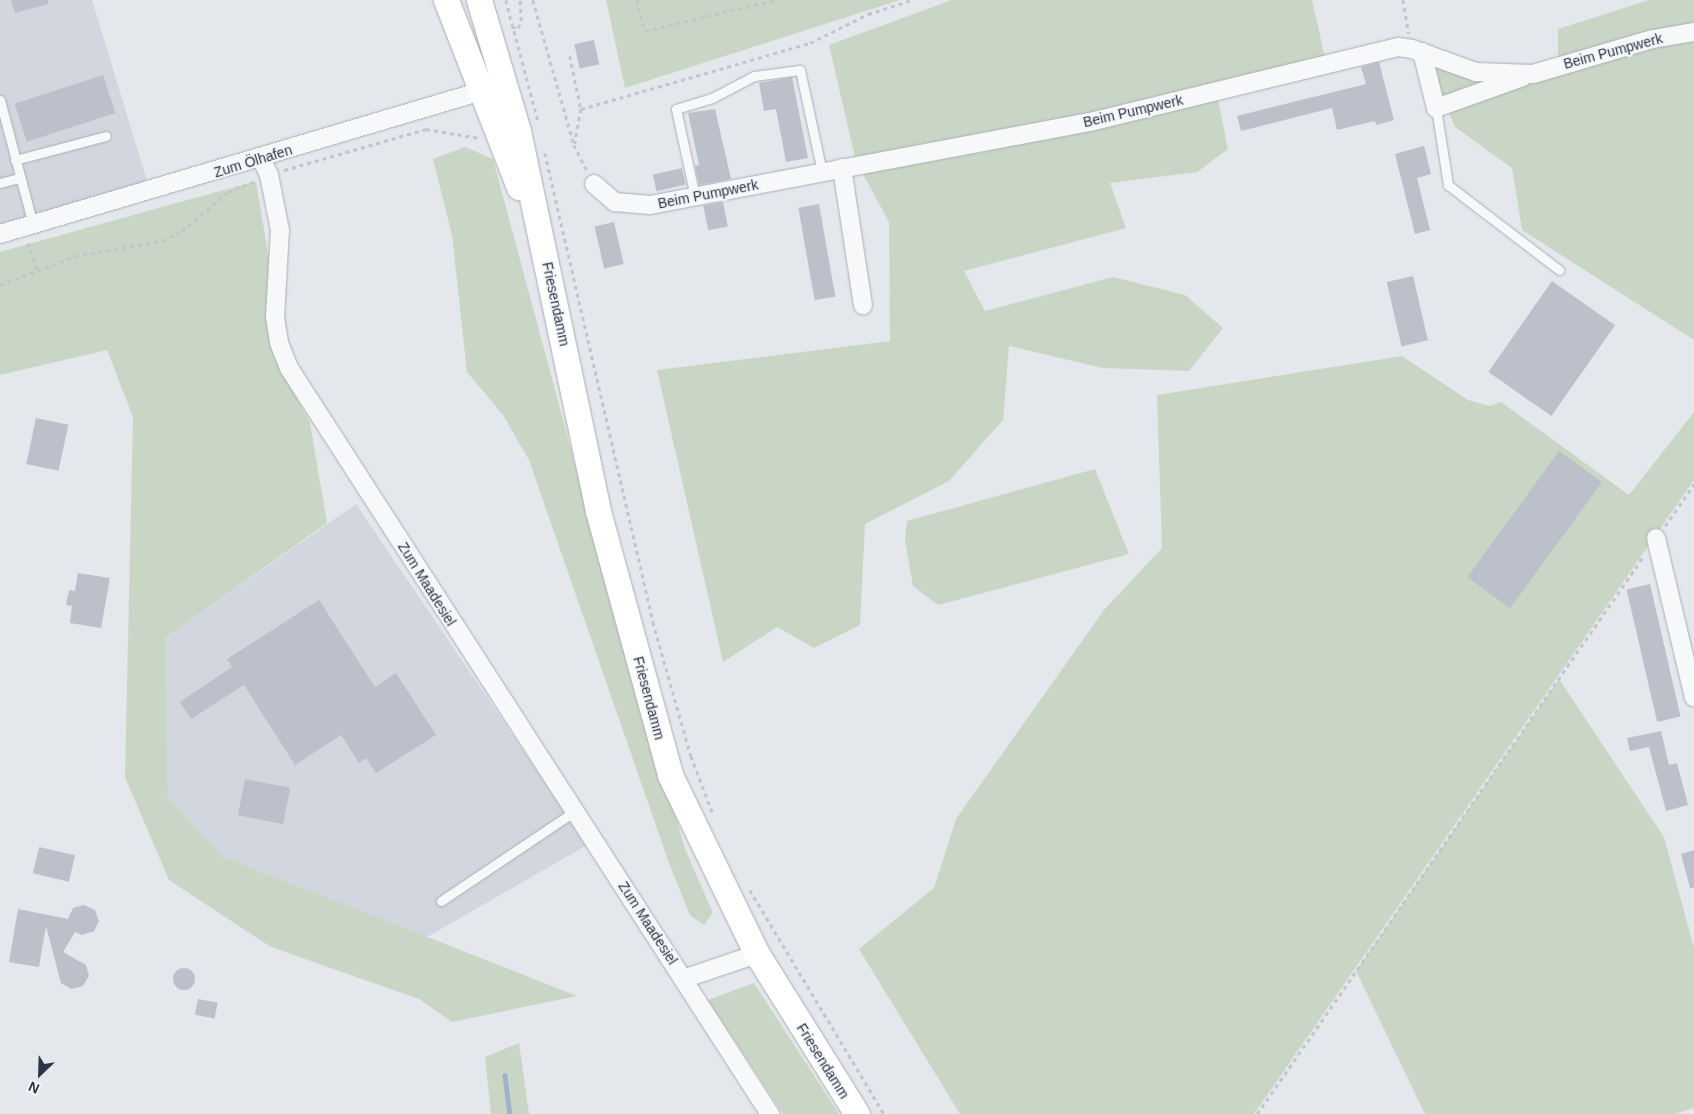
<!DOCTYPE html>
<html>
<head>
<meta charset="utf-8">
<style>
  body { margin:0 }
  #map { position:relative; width:1694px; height:1114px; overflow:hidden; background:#e4e7ec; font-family:Arial,sans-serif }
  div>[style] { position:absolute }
  .built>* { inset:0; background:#d2d6de }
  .green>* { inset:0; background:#c9d6c5 }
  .stream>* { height:4.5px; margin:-2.25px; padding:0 2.25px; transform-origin:2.25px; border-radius:2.25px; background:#9fb4cc }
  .building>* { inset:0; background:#bbc0ca; transform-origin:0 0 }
  .round { border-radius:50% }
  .path>* { height:2.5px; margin-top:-1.25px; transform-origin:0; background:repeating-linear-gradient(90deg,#c2c5cb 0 4px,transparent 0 8px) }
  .roads { filter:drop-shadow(0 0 1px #a9aeb7) drop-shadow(0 0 1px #a9aeb7) }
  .lane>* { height:9px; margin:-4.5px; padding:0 4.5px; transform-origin:4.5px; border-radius:4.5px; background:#f7f8fa }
  .street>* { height:18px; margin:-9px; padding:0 9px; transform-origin:9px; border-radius:9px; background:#f7f8fa }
  .secondary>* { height:25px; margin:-12.5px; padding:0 12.5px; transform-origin:12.5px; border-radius:12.5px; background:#fff }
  span { translate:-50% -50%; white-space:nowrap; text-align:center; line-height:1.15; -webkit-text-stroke:4px #f4f6f9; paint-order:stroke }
  .street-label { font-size:14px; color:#2b3445 }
  .north { position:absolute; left:15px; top:1049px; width:50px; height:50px; -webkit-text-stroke:4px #f4f6f9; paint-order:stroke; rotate:204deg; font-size:14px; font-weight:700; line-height:20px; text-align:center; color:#2b3445 }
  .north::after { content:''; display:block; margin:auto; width:18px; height:22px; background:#2b3445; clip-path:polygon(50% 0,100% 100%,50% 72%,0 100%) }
</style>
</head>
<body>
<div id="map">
  <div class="built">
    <i style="clip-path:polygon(0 0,92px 0,148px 184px,0 226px)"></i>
    <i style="clip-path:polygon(356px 504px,587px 845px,427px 937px,224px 857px,168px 798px,165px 638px)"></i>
  </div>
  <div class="green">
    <i style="clip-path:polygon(606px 0,900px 0,625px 88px)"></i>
    <i style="clip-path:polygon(952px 0,1312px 0,1325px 58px,1089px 115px,855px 157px,829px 45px)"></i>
    <i style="clip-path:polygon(1649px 0,1694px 0,1694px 340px,1522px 230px,1512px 168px,1455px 127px,1427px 61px,1492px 82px,1558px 58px,1558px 29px)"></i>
    <i style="clip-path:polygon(1218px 100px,1228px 149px,1197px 172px,1110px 183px,1126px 228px,964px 271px,985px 311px,1113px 277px,1185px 295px,1223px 328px,1189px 371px,1103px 368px,1009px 346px,1003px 420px,949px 481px,865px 524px,860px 625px,814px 648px,777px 627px,723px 662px,657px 370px,890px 341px,889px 222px,862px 172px)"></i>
    <i style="clip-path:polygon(465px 147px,493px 159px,595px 539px,685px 849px,713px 913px,704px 925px,690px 915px,670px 866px,529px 460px,503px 415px,467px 372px,452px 235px,433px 159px)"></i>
    <i style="clip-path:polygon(256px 181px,269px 260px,272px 350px,310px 423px,327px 523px,165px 638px,168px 798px,224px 857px,577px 996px,452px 1022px,419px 999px,271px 947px,169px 880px,125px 777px,133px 417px,107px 350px,0 375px,0 252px)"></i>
    <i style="clip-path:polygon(1402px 356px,1468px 400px,1490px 406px,1501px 402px,1629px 495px,1694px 412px,1694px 480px,1254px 1114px,960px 1114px,859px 949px,934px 888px,956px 819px,1104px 610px,1162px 548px,1157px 395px)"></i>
    <i style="clip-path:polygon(1095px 469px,1129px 554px,938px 605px,913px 586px,905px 540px,907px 521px)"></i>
    <i style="clip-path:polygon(1559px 679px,1664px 837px,1694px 948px,1694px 1108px,1674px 1114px,1425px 1114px,1356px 971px)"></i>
    <i style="clip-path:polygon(754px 983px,839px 1114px,783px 1114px,708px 1000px)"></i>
    <i style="clip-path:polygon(519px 1043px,529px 1114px,491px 1114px,485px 1057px)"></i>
  </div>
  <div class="stream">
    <i style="left:505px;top:1075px;width:39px;rotate:83deg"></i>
  </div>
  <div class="building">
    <i style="clip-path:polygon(11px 0,48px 0,48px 4px,15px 13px)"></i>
    <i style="left:594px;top:40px;width:25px;height:20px;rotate:78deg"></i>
    <i style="clip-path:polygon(1379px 62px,1394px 120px,1376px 125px,1375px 121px,1337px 130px,1332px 108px,1241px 131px,1237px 116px,1366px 84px,1361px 67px)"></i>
    <i style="left:103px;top:75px;width:40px;height:93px;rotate:72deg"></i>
    <i style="clip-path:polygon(792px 77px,808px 158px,786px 162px,776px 109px,764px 111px,759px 83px)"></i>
    <i style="clip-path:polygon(715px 109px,731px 179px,699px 185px,695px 166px,699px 165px,688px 113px)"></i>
    <i style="clip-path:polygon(1424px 146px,1431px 174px,1417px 178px,1430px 230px,1415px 234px,1395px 154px)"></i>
    <i style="left:682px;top:168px;width:17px;height:30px;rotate:77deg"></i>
    <i style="left:723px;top:202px;width:25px;height:20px;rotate:79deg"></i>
    <i style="left:819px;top:204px;width:94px;height:21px;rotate:80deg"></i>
    <i style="left:614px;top:222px;width:43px;height:20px;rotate:77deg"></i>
    <i style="left:1413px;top:276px;width:66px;height:27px;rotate:77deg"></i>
    <i style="left:1552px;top:281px;width:77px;height:111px;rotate:35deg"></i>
    <i style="left:36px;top:418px;width:33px;height:47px;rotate:12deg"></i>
    <i style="left:1559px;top:451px;width:53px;height:156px;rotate:36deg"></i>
    <i style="clip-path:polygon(78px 573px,110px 578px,101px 628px,70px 623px,72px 606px,66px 605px,69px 590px,75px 591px)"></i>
    <i style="left:1650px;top:584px;width:136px;height:24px;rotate:77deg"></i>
    <i style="clip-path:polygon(319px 600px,375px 687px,396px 673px,436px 735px,376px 773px,366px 758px,359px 763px,341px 735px,295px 765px,244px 685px,191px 719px,180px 702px,232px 667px,227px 659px)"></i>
    <i style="clip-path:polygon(1661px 731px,1669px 765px,1677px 763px,1688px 805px,1666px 811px,1649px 747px,1630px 751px,1627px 738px)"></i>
    <i style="left:245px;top:779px;width:46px;height:37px;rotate:11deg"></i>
    <i style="left:39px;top:847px;width:37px;height:27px;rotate:13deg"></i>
    <i style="clip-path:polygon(1694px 850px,1694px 888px,1690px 888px,1681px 854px)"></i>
    <i style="clip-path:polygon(84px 905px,95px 910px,99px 921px,94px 931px,82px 935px,75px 932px,63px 952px,86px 965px,89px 976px,83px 986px,71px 989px,61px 983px,46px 926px,39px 967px,9px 962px,18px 909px,68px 919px,73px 908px)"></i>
    <i class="round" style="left:173px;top:968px;width:22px;height:22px"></i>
    <i style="left:198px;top:999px;width:20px;height:16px;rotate:11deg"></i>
  </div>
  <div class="path">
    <i style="left:506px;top:0;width:125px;rotate:75.2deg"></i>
    <i style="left:533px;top:0;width:151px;rotate:74.2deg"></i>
    <i style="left:574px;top:145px;width:28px;rotate:63deg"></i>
    <i style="left:637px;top:0;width:32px;rotate:76deg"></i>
    <i style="left:645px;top:31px;width:134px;rotate:-13.4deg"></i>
    <i style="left:1403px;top:0;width:34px;rotate:80deg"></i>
    <i style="left:512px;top:28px;width:6px"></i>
    <i style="left:518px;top:28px;width:8px;rotate:-67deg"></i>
    <i style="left:521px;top:21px;width:21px;rotate:-93deg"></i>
    <i style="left:570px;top:56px;width:54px;rotate:78.3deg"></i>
    <i style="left:581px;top:109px;width:35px;rotate:100deg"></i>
    <i style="left:581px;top:109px;width:238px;rotate:-16.1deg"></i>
    <i style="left:810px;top:43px;width:65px;rotate:-26.6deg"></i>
    <i style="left:868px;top:14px;width:46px;rotate:-17.7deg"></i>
    <i style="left:545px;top:153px;width:481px;rotate:77deg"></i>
    <i style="left:653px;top:622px;width:139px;rotate:74.2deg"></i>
    <i style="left:691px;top:756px;width:62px;rotate:69.2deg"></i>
    <i style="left:284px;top:170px;width:148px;rotate:-16.1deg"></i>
    <i style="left:426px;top:129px;width:54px;rotate:9.6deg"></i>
    <i style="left:28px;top:243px;width:31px;rotate:71deg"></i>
    <i style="left:0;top:285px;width:80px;rotate:-21.1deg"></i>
    <i style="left:75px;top:256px;width:88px;rotate:-9.8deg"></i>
    <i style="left:162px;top:241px;width:22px;rotate:-27deg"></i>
    <i style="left:182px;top:231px;width:60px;rotate:-40.3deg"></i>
    <i style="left:228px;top:192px;width:27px;rotate:-22deg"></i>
    <i style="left:1665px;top:526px;width:51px;rotate:-55.4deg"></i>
    <i style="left:750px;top:890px;width:261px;rotate:59.1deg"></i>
    <i style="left:1257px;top:1114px;width:678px;rotate:-55.28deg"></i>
  </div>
  <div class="roads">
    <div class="lane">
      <i style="left:0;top:100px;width:129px;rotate:75.2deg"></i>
      <i style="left:1436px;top:108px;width:78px;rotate:81.1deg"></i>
      <i style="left:1448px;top:185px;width:140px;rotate:37.4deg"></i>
      <i style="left:15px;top:160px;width:94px;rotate:-14.8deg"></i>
      <i style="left:0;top:183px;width:20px;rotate:-15deg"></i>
      <i style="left:695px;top:197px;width:90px;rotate:-102.2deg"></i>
      <i style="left:676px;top:109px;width:38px;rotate:-17deg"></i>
      <i style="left:712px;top:98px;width:47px;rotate:-27.6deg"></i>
      <i style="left:754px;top:76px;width:46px;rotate:-7.4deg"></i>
      <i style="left:800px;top:70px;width:104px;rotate:77.8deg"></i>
      <i style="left:441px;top:901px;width:161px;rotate:-33.9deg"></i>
    </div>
    <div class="street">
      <i style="left:1422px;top:52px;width:58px;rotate:76deg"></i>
      <i style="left:1436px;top:108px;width:92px;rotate:-19.6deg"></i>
      <i style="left:261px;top:158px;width:19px;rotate:65deg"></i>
      <i style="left:269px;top:175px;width:56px;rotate:78.7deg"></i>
      <i style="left:280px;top:230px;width:87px;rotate:93.3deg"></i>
      <i style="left:275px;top:317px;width:26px;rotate:81deg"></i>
      <i style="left:279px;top:343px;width:27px;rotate:68deg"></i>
      <i style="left:289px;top:368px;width:888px;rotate:57.19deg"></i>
      <i style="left:842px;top:168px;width:139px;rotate:81.3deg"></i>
      <i style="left:594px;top:184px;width:28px;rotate:41deg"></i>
      <i style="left:615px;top:202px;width:35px;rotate:5deg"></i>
      <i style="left:650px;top:205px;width:448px;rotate:-10.7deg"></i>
      <i style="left:1090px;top:122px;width:317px;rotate:-13.7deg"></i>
      <i style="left:1398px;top:47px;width:14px;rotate:8deg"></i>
      <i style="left:1412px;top:49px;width:68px;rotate:19.8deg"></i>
      <i style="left:1476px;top:72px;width:57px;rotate:2deg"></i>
      <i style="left:1533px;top:74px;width:125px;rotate:-16.3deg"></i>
      <i style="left:1653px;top:39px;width:42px;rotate:-9.7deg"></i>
      <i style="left:0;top:234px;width:513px;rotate:-16.53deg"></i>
      <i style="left:1656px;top:538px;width:164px;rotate:76.6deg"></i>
      <i style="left:683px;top:979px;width:78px;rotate:-18.7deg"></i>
    </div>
    <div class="secondary">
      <i style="left:446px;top:0;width:201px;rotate:68.7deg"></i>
      <i style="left:479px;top:0;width:137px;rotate:73.4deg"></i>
      <i style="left:518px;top:131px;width:388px;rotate:78.1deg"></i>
      <i style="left:598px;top:511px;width:274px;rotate:74.7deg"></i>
      <i style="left:670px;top:775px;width:199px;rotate:64.1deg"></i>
      <i style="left:757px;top:954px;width:189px;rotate:58deg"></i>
    </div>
  </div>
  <div class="street-label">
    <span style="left:1613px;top:51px;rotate:-15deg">Beim Pumpwerk</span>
    <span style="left:1133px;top:111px;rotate:-13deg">Beim Pumpwerk</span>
    <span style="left:253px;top:161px;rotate:-17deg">Zum Ölhafen</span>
    <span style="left:708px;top:194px;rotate:-11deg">Beim Pumpwerk</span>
    <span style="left:556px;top:304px;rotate:78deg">Friesendamm</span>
    <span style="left:427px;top:584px;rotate:58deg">Zum Maadesiel</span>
    <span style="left:649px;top:698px;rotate:75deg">Friesendamm</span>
    <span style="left:648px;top:923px;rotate:57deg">Zum Maadesiel</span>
    <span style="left:823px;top:1061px;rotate:58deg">Friesendamm</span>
  </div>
  <div class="north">N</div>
</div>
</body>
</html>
